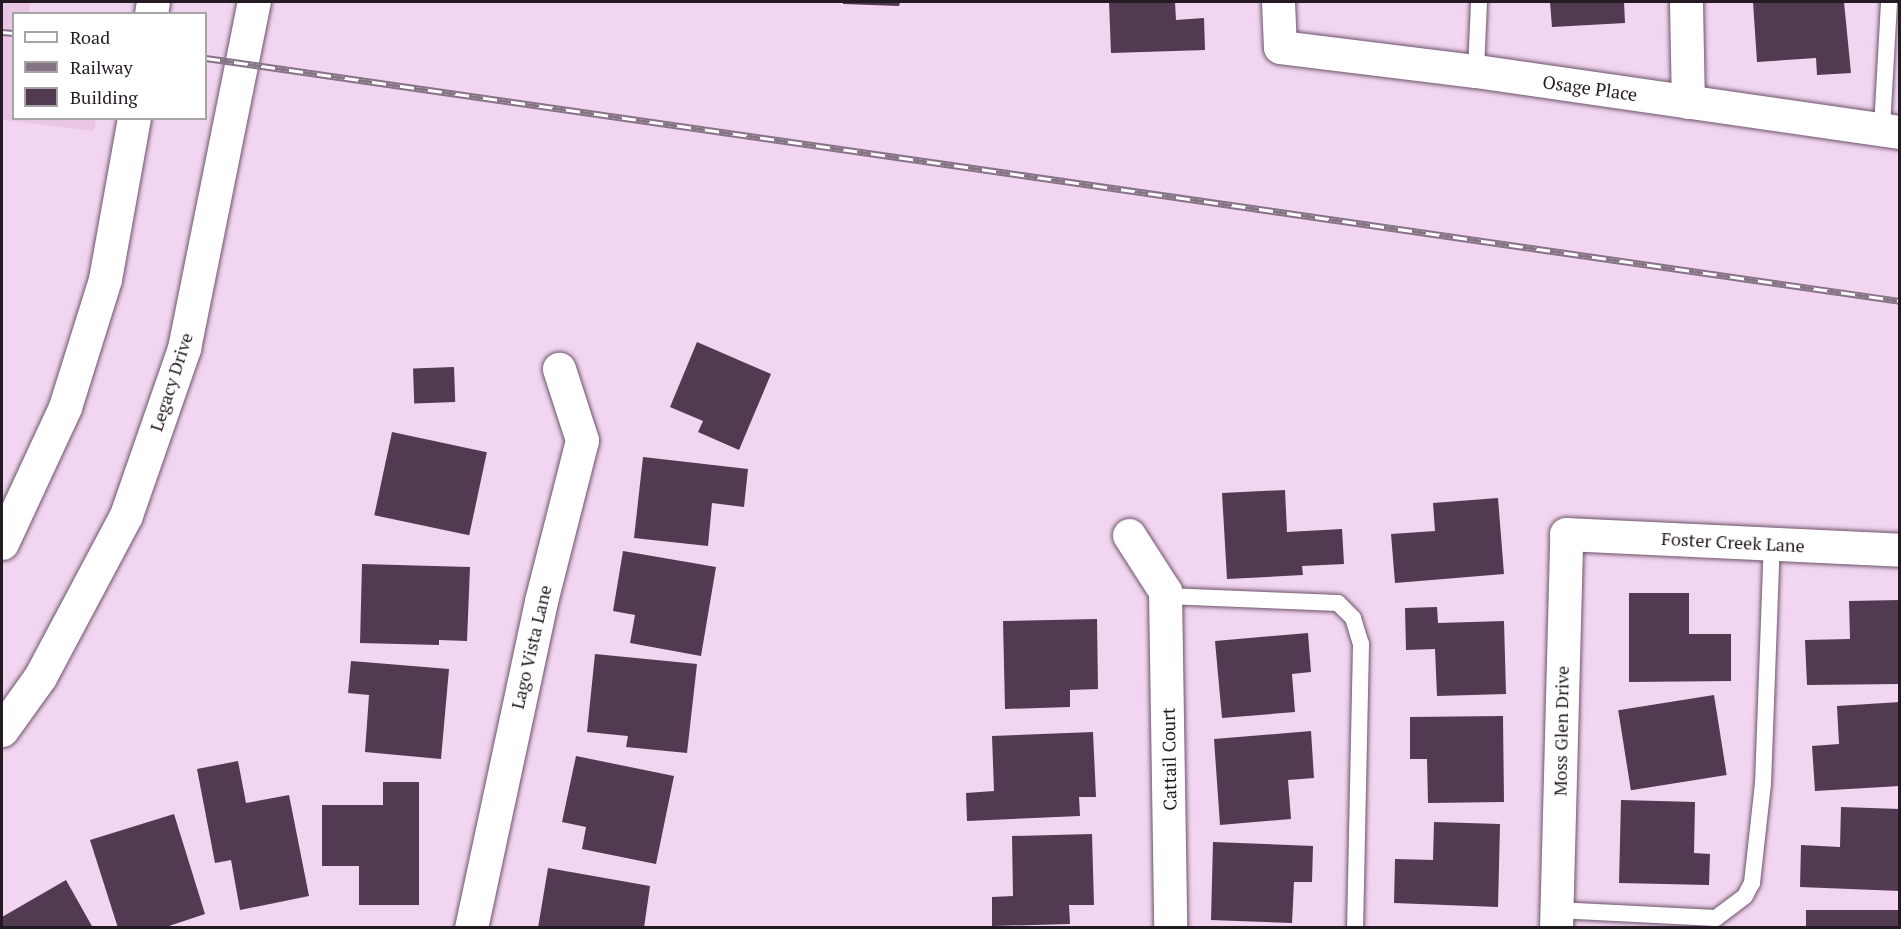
<!DOCTYPE html>
<html>
<head>
<meta charset="utf-8">
<style>
  body { margin:0 }
  #map { position:relative; width:1901px; height:929px; overflow:hidden; background:#f2d5f0; font-family:"PT Serif",serif }
  div>[style] { position:absolute }
  .built>* { inset:0; background:#e9c6e6 }
  .building>* { inset:0; background:#523a51; transform-origin:0 0 }
  .roads { filter:drop-shadow(0 0 2px #6c536a) drop-shadow(0 0 2px #6c536a) }
  .lane>* { height:16px; margin:-8px; padding:0 8px; transform-origin:8px; border-radius:8px; background:#fff }
  .street>* { height:33px; margin:-16.5px; padding:0 16.5px; transform-origin:16.5px; border-radius:16.5px; background:#fff }
  .secondary>* { height:33px; margin:-16.5px; padding:0 16.5px; transform-origin:16.5px; border-radius:16.5px; background:#fff }
  .rail>* { height:7px; margin-top:-3.5px; transform-origin:0; background:repeating-linear-gradient(90deg,#fff 0 14px,#867385 0 28px); box-sizing:border-box; border-block:2px solid #867385 }
  span { translate:-50% -50%; white-space:nowrap; text-align:center; line-height:1.15; -webkit-text-stroke:6px #fff; paint-order:stroke }
  .street-label { font-size:18px; color:#241a24 }
  .frame { position:absolute; inset:0; border:3px solid #241a24; pointer-events:none }
  .legend { position:absolute; left:12px; top:12px; width:195px; height:108px; box-sizing:border-box; background:#fff; border:2px solid #a7a3a7; margin:0; padding:8px 10px; list-style:none; font-size:18px; color:#241a24 }
  .legend li { display:flex; align-items:center; gap:12px; height:30px }
  .legend b { width:30px; border:2px solid #a7a3a7 }
</style>
</head>
<body>
<div id="map">
  <div class="built">
    <i style="clip-path:polygon(2px 2px,30px 2px,29px 13px,14px 14px,14px 118px,96px 119px,94px 131px,2px 120px)"></i>
  </div>
  <div class="building">
    <i style="clip-path:polygon(843px 2px,900px 2px,899px 6px,843px 4px)"></i>
    <i style="clip-path:polygon(1109px 2px,1175px 2px,1176px 20px,1204px 18px,1205px 50px,1111px 53px)"></i>
    <i style="clip-path:polygon(1550px 2px,1624px 2px,1625px 23px,1552px 27px)"></i>
    <i style="clip-path:polygon(1753px 2px,1844px 2px,1851px 73px,1817px 75px,1816px 58px,1757px 62px)"></i>
    <i style="clip-path:polygon(697px 342px,771px 374px,739px 450px,698px 432px,703px 421px,670px 407px)"></i>
    <i style="left:454px;top:367px;width:35px;height:41px;rotate:88deg"></i>
    <i style="left:392px;top:432px;width:97px;height:85px;rotate:12deg"></i>
    <i style="clip-path:polygon(643px 457px,748px 469px,744px 507px,712px 503px,708px 546px,634px 538px)"></i>
    <i style="clip-path:polygon(1285px 490px,1287px 532px,1342px 529px,1344px 564px,1302px 566px,1303px 575px,1227px 579px,1222px 493px)"></i>
    <i style="clip-path:polygon(1498px 498px,1504px 574px,1395px 583px,1391px 534px,1435px 531px,1433px 503px)"></i>
    <i style="clip-path:polygon(623px 551px,716px 567px,701px 656px,630px 643px,635px 615px,613px 611px)"></i>
    <i style="clip-path:polygon(362px 564px,470px 567px,467px 641px,439px 640px,439px 645px,360px 643px)"></i>
    <i style="clip-path:polygon(1629px 593px,1689px 593px,1689px 634px,1731px 634px,1731px 681px,1629px 682px)"></i>
    <i style="clip-path:polygon(1900px 600px,1900px 684px,1807px 685px,1805px 640px,1850px 639px,1849px 601px)"></i>
    <i style="clip-path:polygon(1437px 607px,1438px 623px,1504px 621px,1506px 694px,1437px 696px,1435px 649px,1406px 650px,1405px 608px)"></i>
    <i style="clip-path:polygon(1097px 619px,1098px 689px,1070px 690px,1070px 707px,1005px 709px,1003px 621px)"></i>
    <i style="clip-path:polygon(1308px 633px,1311px 672px,1292px 674px,1295px 712px,1222px 718px,1215px 641px)"></i>
    <i style="clip-path:polygon(595px 654px,697px 664px,687px 753px,626px 747px,628px 736px,587px 732px)"></i>
    <i style="clip-path:polygon(351px 661px,449px 669px,441px 759px,365px 752px,369px 695px,348px 693px)"></i>
    <i style="left:1714px;top:695px;width:81px;height:97px;rotate:81deg"></i>
    <i style="clip-path:polygon(1900px 702px,1900px 786px,1815px 791px,1812px 746px,1839px 744px,1837px 706px)"></i>
    <i style="clip-path:polygon(1503px 716px,1504px 802px,1428px 803px,1427px 759px,1410px 759px,1410px 717px)"></i>
    <i style="clip-path:polygon(1311px 731px,1314px 778px,1288px 780px,1291px 819px,1220px 825px,1214px 739px)"></i>
    <i style="clip-path:polygon(1093px 732px,1096px 797px,1079px 797px,1080px 816px,967px 821px,966px 793px,994px 791px,992px 736px)"></i>
    <i style="clip-path:polygon(576px 756px,674px 776px,656px 864px,582px 849px,586px 827px,562px 822px)"></i>
    <i style="clip-path:polygon(238px 761px,246px 803px,289px 795px,309px 896px,240px 910px,231px 860px,215px 863px,197px 769px)"></i>
    <i style="clip-path:polygon(383px 782px,419px 782px,419px 905px,359px 905px,359px 866px,322px 866px,322px 805px,383px 805px)"></i>
    <i style="clip-path:polygon(1621px 800px,1695px 802px,1694px 853px,1710px 854px,1709px 885px,1619px 883px)"></i>
    <i style="clip-path:polygon(1841px 807px,1900px 809px,1900px 891px,1800px 887px,1801px 845px,1840px 847px)"></i>
    <i style="clip-path:polygon(174px 814px,205px 914px,163px 928px,118px 928px,90px 840px)"></i>
    <i style="clip-path:polygon(1434px 822px,1500px 824px,1498px 907px,1394px 903px,1395px 859px,1433px 860px)"></i>
    <i style="clip-path:polygon(1092px 834px,1094px 905px,1069px 905px,1070px 924px,992px 926px,992px 897px,1013px 896px,1012px 836px)"></i>
    <i style="clip-path:polygon(1213px 842px,1313px 846px,1312px 882px,1294px 882px,1292px 923px,1211px 920px)"></i>
    <i style="clip-path:polygon(548px 868px,650px 886px,644px 928px,538px 928px)"></i>
    <i style="clip-path:polygon(66px 880px,93px 928px,2px 928px,2px 917px)"></i>
    <i style="left:1900px;top:910px;width:18px;height:94px;rotate:90deg"></i>
  </div>
  <div class="roads">
    <div class="lane">
      <i style="left:1476px;top:71px;width:69px;rotate:-87.5deg"></i>
      <i style="left:1882px;top:128px;width:126px;rotate:-86.8deg"></i>
      <i style="left:1166px;top:596px;width:172px;rotate:2.3deg"></i>
      <i style="left:1338px;top:603px;width:21px;rotate:45deg"></i>
      <i style="left:1353px;top:618px;width:27px;rotate:73deg"></i>
      <i style="left:1361px;top:644px;width:284px;rotate:91.2deg"></i>
      <i style="left:1556px;top:910px;width:160px;rotate:2.9deg"></i>
      <i style="left:1716px;top:918px;width:36px;rotate:-37deg"></i>
      <i style="left:1745px;top:896px;width:15px;rotate:-62deg"></i>
      <i style="left:1752px;top:883px;width:100px;rotate:-83.7deg"></i>
      <i style="left:1763px;top:784px;width:240px;rotate:-87.9deg"></i>
    </div>
    <div class="street">
      <i style="left:1278px;top:2px;width:45px;rotate:87.5deg"></i>
      <i style="left:1280px;top:47px;width:197px;rotate:7deg"></i>
      <i style="left:1476px;top:71px;width:428px;rotate:8.2deg"></i>
      <i style="left:1686px;top:2px;width:100px;rotate:88.9deg"></i>
      <i style="left:1129px;top:535px;width:67px;rotate:57.3deg"></i>
      <i style="left:1165px;top:591px;width:337px;rotate:89.1deg"></i>
      <i style="left:471px;top:928px;width:334px;rotate:-77.9deg"></i>
      <i style="left:541px;top:601px;width:166px;rotate:-75.7deg"></i>
      <i style="left:582px;top:440px;width:75px;rotate:-107.9deg"></i>
      <i style="left:1556px;top:928px;width:394px;rotate:-88.5deg"></i>
      <i style="left:1566px;top:534px;width:334px;rotate:2.7deg"></i>
    </div>
    <div class="secondary">
      <i style="left:151px;top:14px;width:12px;rotate:-81deg"></i>
      <i style="left:2px;top:543px;width:150px;rotate:-65.1deg"></i>
      <i style="left:65px;top:407px;width:134px;rotate:-72.6deg"></i>
      <i style="left:105px;top:279px;width:164px;rotate:-79.8deg"></i>
      <i style="left:2px;top:730px;width:65px;rotate:-54.4deg"></i>
      <i style="left:40px;top:677px;width:183px;rotate:-62deg"></i>
      <i style="left:126px;top:515px;width:177px;rotate:-70.8deg"></i>
      <i style="left:184px;top:348px;width:353px;rotate:-78.6deg"></i>
    </div>
  </div>
  <div class="rail">
    <i style="left:2px;top:32px;width:12px;rotate:5deg"></i>
    <i style="left:206px;top:58px;width:1711px;rotate:8.16deg"></i>
  </div>
  <div class="street-label">
    <span style="left:1590px;top:88px;rotate:8deg">Osage Place</span>
    <span style="left:171px;top:382px;rotate:-72deg">Legacy Drive</span>
    <span style="left:1733px;top:542px;rotate:3deg">Foster Creek Lane</span>
    <span style="left:531px;top:647px;rotate:-77deg">Lago Vista Lane</span>
    <span style="left:1561px;top:731px;rotate:-89deg">Moss Glen Drive</span>
    <span style="left:1169px;top:759px;rotate:-91deg">Cattail Court</span>
  </div>
  <div class="frame"></div>
  <ul class="legend">
  <li><b style="height:8px;background:#fff"></b>Road</li>
  <li><b style="height:8px;background:#867385"></b>Railway</li>
  <li><b style="height:16px;background:#523a51"></b>Building</li>
  </ul>
</div>
</body>
</html>
